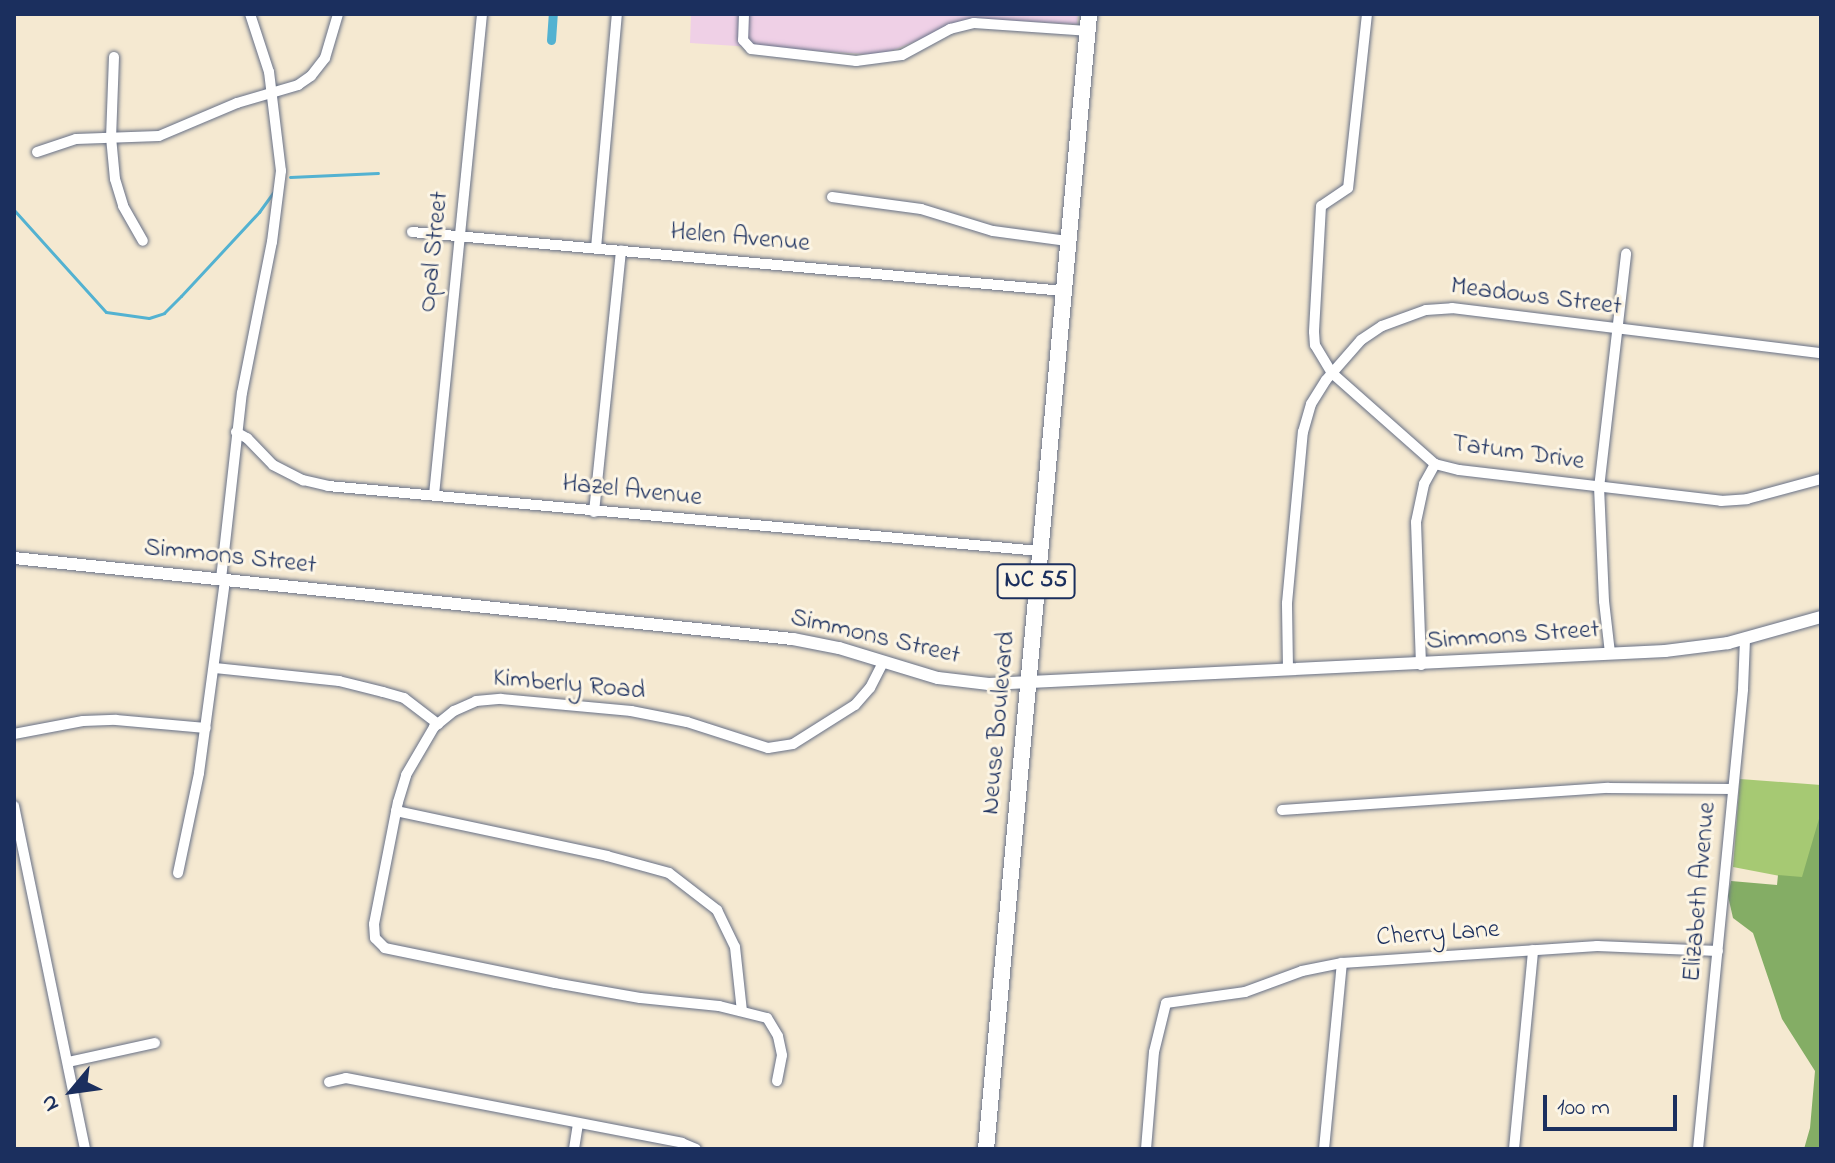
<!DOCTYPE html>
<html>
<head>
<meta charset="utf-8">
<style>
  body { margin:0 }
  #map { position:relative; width:1835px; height:1163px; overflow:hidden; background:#f5e9d1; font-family:"Indie Flower",sans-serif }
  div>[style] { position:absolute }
  .built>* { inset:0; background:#efd0e6 }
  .green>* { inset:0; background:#a6c973 }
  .forest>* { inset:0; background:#84ad65 }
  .stream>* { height:3px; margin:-1.5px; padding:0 1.5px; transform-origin:1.5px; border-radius:1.5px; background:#53b2d1 }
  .canal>* { height:9px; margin:-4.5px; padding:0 4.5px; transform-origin:4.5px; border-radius:4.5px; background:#53b2d1 }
  .roads { filter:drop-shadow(0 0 2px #677086) drop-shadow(0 0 2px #677086) }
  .minor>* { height:10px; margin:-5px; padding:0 5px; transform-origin:5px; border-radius:5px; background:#fff }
  .tertiary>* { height:12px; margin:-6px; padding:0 6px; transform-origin:6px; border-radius:6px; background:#fff }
  .primary>* { height:16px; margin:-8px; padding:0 8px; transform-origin:8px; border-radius:8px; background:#fff }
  span { translate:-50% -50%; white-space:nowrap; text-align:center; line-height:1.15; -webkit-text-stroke:6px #fcf5e5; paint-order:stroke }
  .shield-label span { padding:2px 6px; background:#fcf5e5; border:2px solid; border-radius:6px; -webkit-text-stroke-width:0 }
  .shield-label { font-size:24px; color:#1b2f5e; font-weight:700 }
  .street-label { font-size:26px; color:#1b2f5e }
  .frame { position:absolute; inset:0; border:16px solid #1b2f5e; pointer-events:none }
  .north { position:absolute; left:32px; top:1051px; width:80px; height:80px; -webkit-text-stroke:6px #fcf5e5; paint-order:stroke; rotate:241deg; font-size:22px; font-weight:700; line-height:32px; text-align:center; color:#1b2f5e }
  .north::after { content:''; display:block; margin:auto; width:28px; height:36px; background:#1b2f5e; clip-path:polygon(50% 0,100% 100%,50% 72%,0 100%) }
  .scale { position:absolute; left:1543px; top:1095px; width:134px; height:36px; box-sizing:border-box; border:4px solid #1b2f5e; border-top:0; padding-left:10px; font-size:24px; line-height:28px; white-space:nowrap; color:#1b2f5e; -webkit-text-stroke:6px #fcf5e5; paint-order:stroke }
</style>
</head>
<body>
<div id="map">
  <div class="built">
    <i style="clip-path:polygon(691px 14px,1078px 14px,1077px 24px,971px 19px,881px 55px,690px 43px)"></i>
  </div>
  <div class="green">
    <i style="clip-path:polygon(1740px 779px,1821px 785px,1821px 884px,1733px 867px)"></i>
  </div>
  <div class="forest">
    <i style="clip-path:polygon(1821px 812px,1821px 1149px,1804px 1149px,1810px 1128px,1815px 1071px,1782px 1019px,1753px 933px,1733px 918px,1728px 896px,1731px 881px,1777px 885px,1778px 875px,1802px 877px)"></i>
  </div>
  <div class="stream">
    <i style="left:290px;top:177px;width:88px;rotate:-2.6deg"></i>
    <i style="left:14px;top:210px;width:137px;rotate:48deg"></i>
    <i style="left:106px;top:312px;width:43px;rotate:7.9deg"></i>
    <i style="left:149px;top:318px;width:16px;rotate:-18deg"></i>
    <i style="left:164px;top:313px;width:24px;rotate:-45deg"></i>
    <i style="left:181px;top:296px;width:115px;rotate:-47.1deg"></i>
    <i style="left:259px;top:212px;width:27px;rotate:-54deg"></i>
  </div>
  <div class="canal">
    <i style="left:551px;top:40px;width:26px;rotate:-86deg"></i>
  </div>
  <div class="roads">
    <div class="minor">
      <i style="left:744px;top:14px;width:26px;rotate:92deg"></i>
      <i style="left:743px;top:40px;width:12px;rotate:48deg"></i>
      <i style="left:751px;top:49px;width:106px;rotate:6.5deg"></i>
      <i style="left:856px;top:61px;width:46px;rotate:-7.4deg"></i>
      <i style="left:902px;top:55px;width:55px;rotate:-28.4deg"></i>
      <i style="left:950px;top:29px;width:25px;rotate:-14deg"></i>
      <i style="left:974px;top:23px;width:113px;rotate:4deg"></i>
      <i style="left:1367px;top:14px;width:175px;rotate:96.2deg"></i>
      <i style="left:1348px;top:188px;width:32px;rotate:146deg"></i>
      <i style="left:1321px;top:206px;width:126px;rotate:93.2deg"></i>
      <i style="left:1314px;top:332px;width:13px;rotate:86deg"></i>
      <i style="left:1315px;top:345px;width:33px;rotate:59deg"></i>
      <i style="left:1332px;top:373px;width:137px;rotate:41.5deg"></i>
      <i style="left:1435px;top:464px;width:25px;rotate:14deg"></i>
      <i style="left:1459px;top:470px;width:264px;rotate:6.7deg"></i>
      <i style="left:1721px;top:501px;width:26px;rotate:-4deg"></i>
      <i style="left:1747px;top:499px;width:77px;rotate:-15.1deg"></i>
      <i style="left:114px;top:57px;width:80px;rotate:92.1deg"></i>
      <i style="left:111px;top:137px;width:42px;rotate:84.6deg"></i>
      <i style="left:115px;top:179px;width:28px;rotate:73deg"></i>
      <i style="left:123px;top:206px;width:40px;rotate:60.3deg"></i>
      <i style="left:37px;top:152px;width:41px;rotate:-18.4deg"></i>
      <i style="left:76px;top:139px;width:83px;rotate:-2.1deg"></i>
      <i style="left:159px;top:136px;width:85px;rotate:-22.9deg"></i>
      <i style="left:237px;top:103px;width:64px;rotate:-16.4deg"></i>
      <i style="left:298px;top:85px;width:16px;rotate:-35deg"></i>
      <i style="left:311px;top:76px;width:23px;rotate:-52deg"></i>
      <i style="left:325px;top:58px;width:46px;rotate:-73.5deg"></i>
      <i style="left:832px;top:197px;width:90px;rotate:7.7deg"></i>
      <i style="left:921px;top:209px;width:75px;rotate:17deg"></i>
      <i style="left:993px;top:231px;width:75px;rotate:7.7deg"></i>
      <i style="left:412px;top:232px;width:655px;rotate:5.17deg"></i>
      <i style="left:596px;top:248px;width:235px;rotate:-84.9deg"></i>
      <i style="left:236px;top:432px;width:13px;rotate:29deg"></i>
      <i style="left:247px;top:438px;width:37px;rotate:46deg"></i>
      <i style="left:273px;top:465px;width:34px;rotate:27deg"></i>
      <i style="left:303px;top:480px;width:26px;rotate:13deg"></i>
      <i style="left:328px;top:486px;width:714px;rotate:5.22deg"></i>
      <i style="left:434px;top:495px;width:483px;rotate:-84.3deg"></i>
      <i style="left:594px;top:512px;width:263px;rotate:-84.1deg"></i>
      <i style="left:221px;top:579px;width:187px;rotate:-83.6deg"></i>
      <i style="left:242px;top:393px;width:154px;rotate:-78.8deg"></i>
      <i style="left:272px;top:242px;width:72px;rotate:-82.8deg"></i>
      <i style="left:281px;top:171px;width:100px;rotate:-96.9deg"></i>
      <i style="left:269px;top:72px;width:61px;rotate:-108.1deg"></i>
      <i style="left:1610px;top:653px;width:52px;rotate:-96.6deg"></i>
      <i style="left:1604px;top:601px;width:113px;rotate:-92.5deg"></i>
      <i style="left:1599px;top:488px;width:236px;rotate:-83.4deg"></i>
      <i style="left:1421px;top:665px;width:143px;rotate:-92deg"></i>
      <i style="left:1416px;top:522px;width:39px;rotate:-78deg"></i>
      <i style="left:1424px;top:484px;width:23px;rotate:-61deg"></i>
      <i style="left:215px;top:668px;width:125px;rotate:6deg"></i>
      <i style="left:339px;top:681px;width:45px;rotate:14deg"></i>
      <i style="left:383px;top:692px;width:22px;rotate:16deg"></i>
      <i style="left:404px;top:698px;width:43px;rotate:37.4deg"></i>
      <i style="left:1288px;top:669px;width:66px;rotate:-90.9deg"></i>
      <i style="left:1287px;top:603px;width:172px;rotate:-84.7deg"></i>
      <i style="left:1303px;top:432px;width:29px;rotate:-74deg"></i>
      <i style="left:1311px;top:404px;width:28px;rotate:-58deg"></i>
      <i style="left:1326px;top:380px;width:53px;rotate:-48.8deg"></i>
      <i style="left:1361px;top:340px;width:25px;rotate:-34deg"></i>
      <i style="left:1382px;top:326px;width:47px;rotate:-20deg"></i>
      <i style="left:1426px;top:310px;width:26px;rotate:-4deg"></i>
      <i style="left:1452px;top:308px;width:372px;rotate:7deg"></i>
      <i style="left:14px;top:734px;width:70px;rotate:-10.7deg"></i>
      <i style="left:83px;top:721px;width:33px;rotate:-2deg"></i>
      <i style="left:116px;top:720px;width:90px;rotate:5.1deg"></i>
      <i style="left:14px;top:806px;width:350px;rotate:78.3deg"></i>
      <i style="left:1282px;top:810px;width:327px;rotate:-3.9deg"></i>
      <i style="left:1608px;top:788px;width:125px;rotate:0.5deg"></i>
      <i style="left:396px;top:811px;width:216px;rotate:12deg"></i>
      <i style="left:607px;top:856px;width:64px;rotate:15.3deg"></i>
      <i style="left:669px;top:873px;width:61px;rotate:37.6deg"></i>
      <i style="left:717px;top:910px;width:41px;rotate:64.1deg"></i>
      <i style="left:735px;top:947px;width:64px;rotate:83.8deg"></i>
      <i style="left:178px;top:873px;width:102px;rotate:-78.1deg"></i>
      <i style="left:199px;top:773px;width:195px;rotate:-82.3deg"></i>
      <i style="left:68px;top:1062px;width:89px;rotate:-12.3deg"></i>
      <i style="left:777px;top:1081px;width:26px;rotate:-79deg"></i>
      <i style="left:782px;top:1055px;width:19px;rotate:-102deg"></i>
      <i style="left:778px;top:1036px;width:21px;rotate:-121deg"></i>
      <i style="left:767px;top:1018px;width:49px;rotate:-166deg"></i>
      <i style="left:719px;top:1006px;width:79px;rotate:-174.2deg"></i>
      <i style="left:640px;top:998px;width:86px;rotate:-170deg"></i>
      <i style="left:555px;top:983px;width:174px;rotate:-168.4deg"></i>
      <i style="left:385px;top:948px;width:14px;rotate:-135deg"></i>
      <i style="left:375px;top:938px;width:14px;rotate:-94deg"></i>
      <i style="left:374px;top:924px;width:124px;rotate:-78.9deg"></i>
      <i style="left:398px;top:802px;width:28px;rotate:-73deg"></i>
      <i style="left:406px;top:775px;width:56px;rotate:-59.7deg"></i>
      <i style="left:434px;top:727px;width:26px;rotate:-39deg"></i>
      <i style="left:454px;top:711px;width:24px;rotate:-24deg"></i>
      <i style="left:476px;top:701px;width:25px;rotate:-5deg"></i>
      <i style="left:501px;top:699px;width:131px;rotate:5.3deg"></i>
      <i style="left:631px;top:711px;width:57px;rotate:11.1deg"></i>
      <i style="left:687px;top:722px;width:85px;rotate:17.8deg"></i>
      <i style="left:768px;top:748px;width:25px;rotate:-9deg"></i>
      <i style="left:793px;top:744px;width:73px;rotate:-32.2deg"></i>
      <i style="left:855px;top:705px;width:23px;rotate:-49deg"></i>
      <i style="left:870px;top:688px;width:29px;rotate:-63deg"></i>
      <i style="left:329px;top:1082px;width:17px;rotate:-13deg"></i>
      <i style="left:346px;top:1078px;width:342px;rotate:10.9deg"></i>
      <i style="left:682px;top:1143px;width:15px;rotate:23deg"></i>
      <i style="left:574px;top:1149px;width:26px;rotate:-81deg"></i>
      <i style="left:1146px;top:1149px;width:97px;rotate:-85.3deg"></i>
      <i style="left:1154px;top:1052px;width:50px;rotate:-76.2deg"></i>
      <i style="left:1166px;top:1003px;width:80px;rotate:-7.9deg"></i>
      <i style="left:1245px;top:992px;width:61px;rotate:-20.2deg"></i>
      <i style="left:1302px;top:971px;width:41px;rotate:-11.3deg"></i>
      <i style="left:1342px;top:963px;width:256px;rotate:-3.8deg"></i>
      <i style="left:1597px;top:946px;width:121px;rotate:2.4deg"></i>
      <i style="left:1324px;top:1149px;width:187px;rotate:-84.5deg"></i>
      <i style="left:1514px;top:1149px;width:200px;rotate:-84.5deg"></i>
      <i style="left:1698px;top:1149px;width:462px;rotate:-84.4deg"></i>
      <i style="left:1743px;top:689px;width:50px;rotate:-87.7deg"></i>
    </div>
    <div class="tertiary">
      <i style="left:14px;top:558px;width:783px;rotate:5.94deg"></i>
      <i style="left:793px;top:639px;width:47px;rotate:11.1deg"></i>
      <i style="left:839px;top:648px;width:103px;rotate:16.9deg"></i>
      <i style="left:938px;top:678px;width:51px;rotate:6.7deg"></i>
      <i style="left:989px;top:684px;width:677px;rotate:-2.79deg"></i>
      <i style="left:1665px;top:651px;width:64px;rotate:-7.2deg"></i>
      <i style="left:1728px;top:643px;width:97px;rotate:-15.6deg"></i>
    </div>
    <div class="primary">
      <i style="left:986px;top:1149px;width:1140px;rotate:-84.81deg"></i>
    </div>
  </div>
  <div class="shield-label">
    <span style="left:1036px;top:581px">NC 55</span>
  </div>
  <div class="street-label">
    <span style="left:740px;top:239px;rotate:5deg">Helen Avenue</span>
    <span style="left:435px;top:252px;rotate:-84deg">Opal Street</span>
    <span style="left:1536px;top:298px;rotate:7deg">Meadows Street</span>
    <span style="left:1518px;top:454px;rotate:8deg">Tatum Drive</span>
    <span style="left:632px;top:492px;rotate:6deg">Hazel Avenue</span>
    <span style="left:230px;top:558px;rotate:6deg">Simmons Street</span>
    <span style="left:1513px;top:637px;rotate:-4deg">Simmons Street</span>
    <span style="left:875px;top:638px;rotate:13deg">Simmons Street</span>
    <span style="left:569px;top:686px;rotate:5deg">Kimberly Road</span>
    <span style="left:1000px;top:723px;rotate:-85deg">Neuse Boulevard</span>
    <span style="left:1701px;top:892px;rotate:-85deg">Elizabeth Avenue</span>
    <span style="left:1438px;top:935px;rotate:-4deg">Cherry Lane</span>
  </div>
  <div class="frame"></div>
  <div class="north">N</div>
  <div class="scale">100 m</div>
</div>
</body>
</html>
